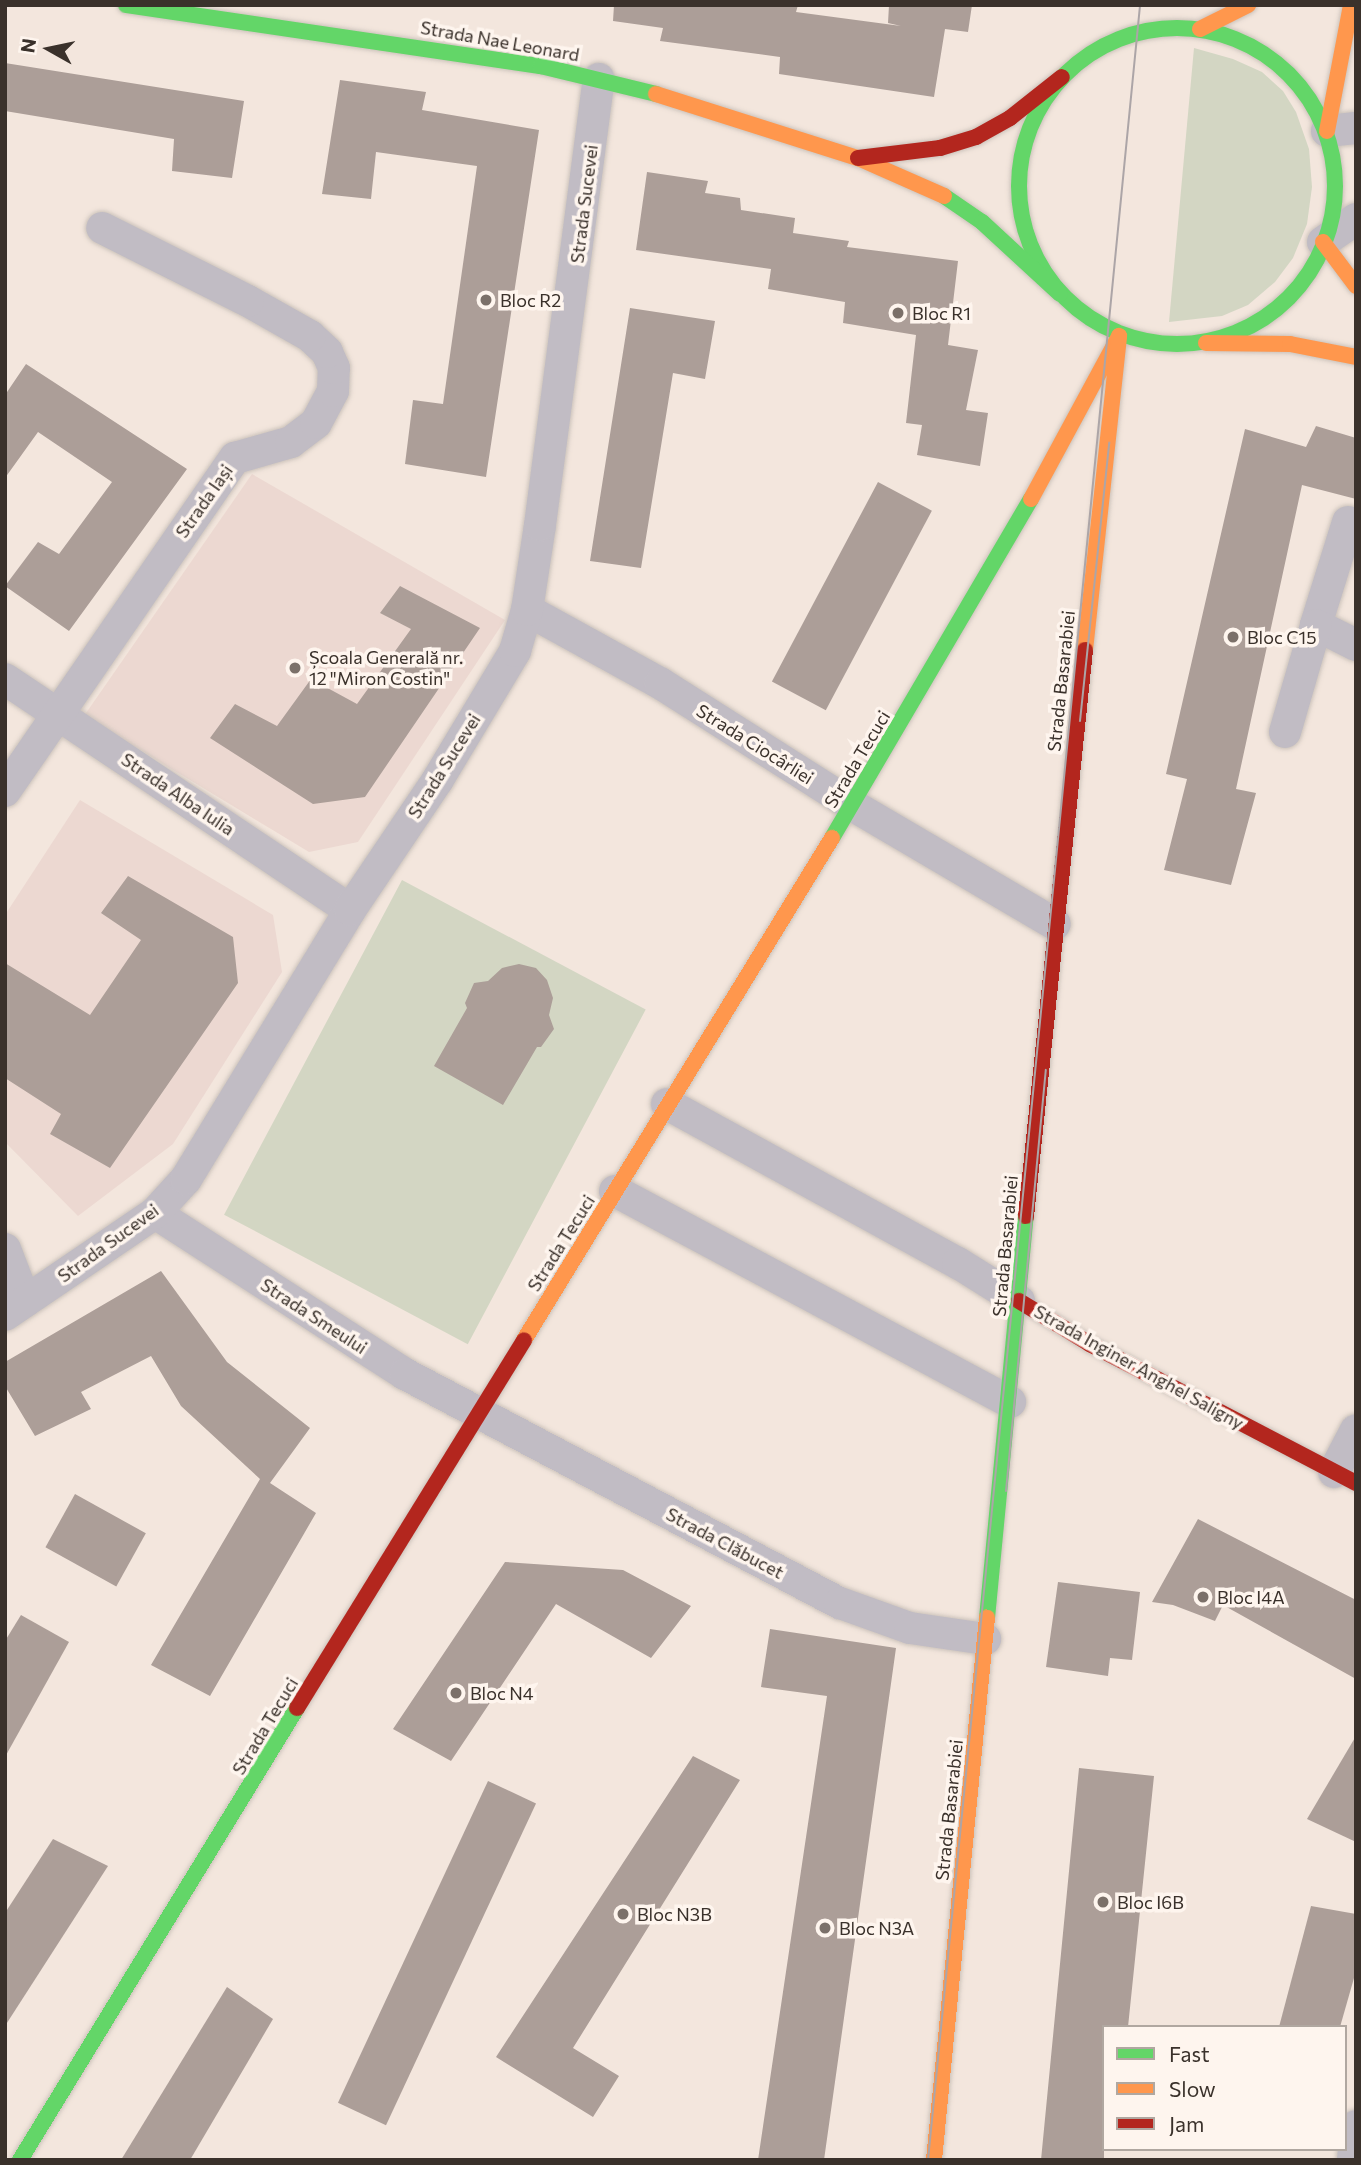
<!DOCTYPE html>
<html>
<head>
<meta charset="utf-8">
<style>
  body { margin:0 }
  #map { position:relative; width:1361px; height:2165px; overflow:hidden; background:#f3e6dd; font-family:Commissioner,sans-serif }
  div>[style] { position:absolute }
  .education>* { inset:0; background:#ecd8d1 }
  .green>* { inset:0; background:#d3d6c3; transform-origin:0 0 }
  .building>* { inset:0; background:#ac9e98; transform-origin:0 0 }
  .roads { filter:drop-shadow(0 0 2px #ccc3bb) drop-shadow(0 0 2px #ccc3bb) }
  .street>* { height:32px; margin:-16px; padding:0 16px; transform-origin:16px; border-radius:16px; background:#c1bcc4 }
  .fast>* { height:16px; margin:-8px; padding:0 8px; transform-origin:8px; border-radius:8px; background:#63d668 }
  .fast>.ring { margin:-8px; padding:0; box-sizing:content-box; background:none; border:16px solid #63d668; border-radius:50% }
  .slow>* { height:16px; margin:-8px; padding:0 8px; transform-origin:8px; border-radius:8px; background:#ff974d }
  .jam>* { height:16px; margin:-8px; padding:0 8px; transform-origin:8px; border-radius:8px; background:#b3261e }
  .tram>* { height:2px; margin:-1px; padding:0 1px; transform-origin:1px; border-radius:1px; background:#aca5a7 }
  .dots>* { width:19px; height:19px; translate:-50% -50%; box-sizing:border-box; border:4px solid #fef5ee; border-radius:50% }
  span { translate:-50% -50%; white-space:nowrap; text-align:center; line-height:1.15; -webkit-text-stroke:7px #fef5ee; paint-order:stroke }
  .street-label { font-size:18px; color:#3a312b }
  .poi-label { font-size:18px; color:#3a312b }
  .left { translate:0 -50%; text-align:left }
  .frame { position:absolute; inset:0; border:7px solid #3a312b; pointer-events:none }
  .legend { position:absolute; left:1102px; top:2025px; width:245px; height:126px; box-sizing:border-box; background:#fef5ee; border:2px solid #b0a7a0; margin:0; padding:9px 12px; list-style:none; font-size:21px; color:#3a312b }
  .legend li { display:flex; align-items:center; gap:14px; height:35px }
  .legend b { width:35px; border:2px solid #b0a7a0 }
  .north { position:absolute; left:14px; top:14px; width:70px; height:70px; -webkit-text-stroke:5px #fef5ee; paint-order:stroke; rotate:279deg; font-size:19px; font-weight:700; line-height:28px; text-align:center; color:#3a312b }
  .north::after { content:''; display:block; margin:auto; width:24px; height:32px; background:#3a312b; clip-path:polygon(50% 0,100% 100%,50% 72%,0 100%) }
</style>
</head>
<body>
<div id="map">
  <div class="education">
    <i style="clip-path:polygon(252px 474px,505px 620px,358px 842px,309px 852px,84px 716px)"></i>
    <i style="clip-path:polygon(80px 800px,273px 915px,282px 972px,173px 1144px,78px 1216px,5px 1142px,5px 915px)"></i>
  </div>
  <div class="green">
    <i style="clip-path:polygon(1194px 48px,1233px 59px,1262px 72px,1283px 91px,1296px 112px,1309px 149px,1312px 187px,1307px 224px,1293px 258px,1275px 282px,1248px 305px,1222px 316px,1169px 322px)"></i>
    <i style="left:402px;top:880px;width:276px;height:379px;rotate:28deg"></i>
  </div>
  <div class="building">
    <i style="clip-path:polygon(614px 5px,798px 5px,796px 12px,901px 26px,888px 23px,889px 5px,972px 5px,968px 32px,945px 29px,934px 97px,779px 74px,780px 57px,660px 41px,663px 28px,613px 21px)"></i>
    <i style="clip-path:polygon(5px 63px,244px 101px,232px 178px,172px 171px,174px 139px,5px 111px)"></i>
    <i style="clip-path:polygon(340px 80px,426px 92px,422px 110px,539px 130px,486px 477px,405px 464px,413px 400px,443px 404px,477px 166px,376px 152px,371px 199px,322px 194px)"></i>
    <i style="clip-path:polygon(647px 172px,708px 181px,705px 193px,740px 198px,741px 210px,795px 218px,793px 233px,849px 241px,847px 247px,958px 261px,948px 345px,978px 350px,966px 410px,988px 413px,980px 466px,917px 455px,922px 425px,906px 423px,916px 335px,843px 323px,845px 302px,768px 289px,771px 269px,636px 250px)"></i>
    <i style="clip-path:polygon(630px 308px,715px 321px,705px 379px,673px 373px,641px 568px,590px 561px)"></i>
    <i style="clip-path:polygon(26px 364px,187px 469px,69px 631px,5px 586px,38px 542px,59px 554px,112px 482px,38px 432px,5px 478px,5px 395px)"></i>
    <i style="clip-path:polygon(1316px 426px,1356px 438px,1356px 499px,1302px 485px,1236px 789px,1256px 793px,1231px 885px,1164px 870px,1187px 779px,1166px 774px,1245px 429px,1306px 447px)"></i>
    <i style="left:878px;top:482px;width:61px;height:226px;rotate:28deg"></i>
    <i style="clip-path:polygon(400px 586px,480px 628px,365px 797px,313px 804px,210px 738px,235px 704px,277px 726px,311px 679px,357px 704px,411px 629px,380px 613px)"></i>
    <i style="clip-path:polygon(128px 876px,233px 937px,238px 983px,110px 1168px,50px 1134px,61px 1114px,5px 1078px,5px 963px,90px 1015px,141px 940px,101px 913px)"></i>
    <i style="clip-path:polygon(519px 964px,536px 968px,547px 980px,553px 998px,549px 1015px,554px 1029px,541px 1047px,537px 1047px,503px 1105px,434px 1066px,467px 1008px,465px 1003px,474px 983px,488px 981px,502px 968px)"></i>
    <i style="clip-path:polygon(161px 1271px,227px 1362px,310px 1428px,270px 1483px,316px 1513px,210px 1696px,151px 1665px,260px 1479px,181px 1406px,151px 1356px,81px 1392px,91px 1409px,35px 1436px,5px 1386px,5px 1362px)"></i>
    <i style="left:75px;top:1494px;width:81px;height:61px;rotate:29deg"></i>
    <i style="clip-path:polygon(1198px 1519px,1356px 1600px,1356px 1679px,1223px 1605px,1215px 1621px,1173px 1605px,1152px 1602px)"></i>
    <i style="clip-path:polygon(505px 1562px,623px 1570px,691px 1606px,651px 1658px,556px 1604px,451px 1761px,393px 1729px)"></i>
    <i style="clip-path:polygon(1058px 1582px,1140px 1592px,1132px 1660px,1110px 1658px,1108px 1676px,1046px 1667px)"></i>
    <i style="clip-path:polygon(21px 1615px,69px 1642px,5px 1757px,5px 1641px)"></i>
    <i style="clip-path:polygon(770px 1629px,896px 1648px,824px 2160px,758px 2160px,827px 1696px,761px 1687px)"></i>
    <i style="clip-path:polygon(1356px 1736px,1356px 1842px,1307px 1819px)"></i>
    <i style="clip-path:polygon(693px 1756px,740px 1780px,573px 2048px,619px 2076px,593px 2117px,496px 2057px)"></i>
    <i style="clip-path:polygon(1079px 1768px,1154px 1776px,1128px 2027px,1104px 2027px,1104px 2160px,1041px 2160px)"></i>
    <i style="left:488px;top:1781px;width:53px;height:355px;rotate:25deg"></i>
    <i style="clip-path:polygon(53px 1839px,108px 1866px,5px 2026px,5px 1913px)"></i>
    <i style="clip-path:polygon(1311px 1906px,1356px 1914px,1356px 1971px,1340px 2027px,1279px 2027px)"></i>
    <i style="clip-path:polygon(227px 1987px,273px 2019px,190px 2160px,121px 2160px)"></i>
  </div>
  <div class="roads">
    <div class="street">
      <i style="left:1327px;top:131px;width:29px;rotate:-6deg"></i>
      <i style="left:1323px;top:242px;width:40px;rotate:-34.9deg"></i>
      <i style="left:1348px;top:522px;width:108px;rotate:107.3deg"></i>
      <i style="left:1316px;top:625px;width:45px;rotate:26.6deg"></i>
      <i style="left:527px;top:610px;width:152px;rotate:28.8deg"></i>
      <i style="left:660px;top:683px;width:227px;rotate:32.4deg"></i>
      <i style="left:852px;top:805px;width:235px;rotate:30.4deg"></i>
      <i style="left:5px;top:679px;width:415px;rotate:33.8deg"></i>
      <i style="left:1285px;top:732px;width:111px;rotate:-73.8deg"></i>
      <i style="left:5px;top:791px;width:405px;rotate:-55.4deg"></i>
      <i style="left:235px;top:458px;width:58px;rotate:-15.9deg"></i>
      <i style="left:291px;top:442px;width:31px;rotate:-37deg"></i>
      <i style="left:316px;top:423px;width:36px;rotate:-62deg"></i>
      <i style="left:333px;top:391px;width:23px;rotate:-88deg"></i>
      <i style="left:334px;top:368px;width:17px;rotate:-114deg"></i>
      <i style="left:327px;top:352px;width:23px;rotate:-137deg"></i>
      <i style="left:310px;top:336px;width:71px;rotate:-150.6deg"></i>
      <i style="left:248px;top:301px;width:163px;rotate:-153.4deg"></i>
      <i style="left:667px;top:1104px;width:332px;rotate:28.7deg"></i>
      <i style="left:958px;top:1263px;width:72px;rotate:31.9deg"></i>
      <i style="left:615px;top:1191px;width:448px;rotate:28.1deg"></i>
      <i style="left:155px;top:1213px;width:297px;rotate:32.8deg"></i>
      <i style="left:405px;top:1374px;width:492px;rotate:27.8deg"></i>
      <i style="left:840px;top:1603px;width:74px;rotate:19.7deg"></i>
      <i style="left:910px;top:1628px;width:76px;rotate:8.3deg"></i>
      <i style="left:5px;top:1249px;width:56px;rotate:69deg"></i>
      <i style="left:5px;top:1315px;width:181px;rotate:-34.2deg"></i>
      <i style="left:155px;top:1213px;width:46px;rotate:-47.6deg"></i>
      <i style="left:186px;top:1179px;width:315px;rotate:-58.6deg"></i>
      <i style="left:350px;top:910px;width:156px;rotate:-56deg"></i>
      <i style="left:437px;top:781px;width:152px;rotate:-59deg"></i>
      <i style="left:515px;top:651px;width:43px;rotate:-73.7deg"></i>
      <i style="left:527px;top:610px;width:86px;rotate:-81.3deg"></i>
      <i style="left:540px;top:525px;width:450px;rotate:-82.5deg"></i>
      <i style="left:1334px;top:1472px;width:47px;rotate:-62.4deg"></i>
      <i style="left:1353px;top:2160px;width:34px;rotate:-85deg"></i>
    </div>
    <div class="fast">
      <i style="left:126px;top:5px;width:419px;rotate:8.4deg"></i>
      <i style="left:541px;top:66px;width:118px;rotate:13.7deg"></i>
      <i class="ring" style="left:1019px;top:28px;width:300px;height:300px"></i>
      <i style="left:944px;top:196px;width:46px;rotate:34.4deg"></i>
      <i style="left:982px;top:222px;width:106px;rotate:42.7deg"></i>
      <i style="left:832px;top:838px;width:393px;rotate:-59.6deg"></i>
      <i style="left:987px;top:1618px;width:404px;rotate:-84.5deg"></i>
      <i style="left:20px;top:2160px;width:530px;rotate:-58.5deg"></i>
    </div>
    <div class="slow">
      <i style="left:1200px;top:29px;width:54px;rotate:-26.6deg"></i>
      <i style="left:656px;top:94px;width:212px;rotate:17.6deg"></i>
      <i style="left:858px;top:158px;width:94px;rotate:23.8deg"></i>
      <i style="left:1327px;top:131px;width:128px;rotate:-79.2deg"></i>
      <i style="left:1323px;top:242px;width:55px;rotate:53.1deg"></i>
      <i style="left:1206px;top:343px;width:84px;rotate:0.7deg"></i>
      <i style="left:1290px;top:344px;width:67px;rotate:11.1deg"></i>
      <i style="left:1031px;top:499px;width:185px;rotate:-61.6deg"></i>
      <i style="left:1085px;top:650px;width:316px;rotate:-83.8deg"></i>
      <i style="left:524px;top:1340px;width:589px;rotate:-58.47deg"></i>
      <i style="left:934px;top:2160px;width:545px;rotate:-84.42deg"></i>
    </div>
    <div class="jam">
      <i style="left:858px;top:158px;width:83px;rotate:-7deg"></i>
      <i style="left:940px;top:148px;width:38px;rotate:-17deg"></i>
      <i style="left:976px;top:137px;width:39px;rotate:-29deg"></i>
      <i style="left:1010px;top:118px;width:66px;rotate:-38.3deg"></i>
      <i style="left:1026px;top:1216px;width:569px;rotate:-84.05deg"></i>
      <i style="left:1019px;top:1301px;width:83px;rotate:31.2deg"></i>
      <i style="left:1090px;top:1344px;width:300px;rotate:27.6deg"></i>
      <i style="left:297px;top:1708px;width:432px;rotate:-58.3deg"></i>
    </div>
  </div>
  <div class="tram">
    <i style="left:1080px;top:721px;width:280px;rotate:-84deg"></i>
    <i style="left:1006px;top:1491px;width:423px;rotate:-84.6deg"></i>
    <i style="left:928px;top:2160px;width:2165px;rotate:-84.38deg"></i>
  </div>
  <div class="dots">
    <i style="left:486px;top:300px;background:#7b7069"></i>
    <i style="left:898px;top:313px;background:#7b7069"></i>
    <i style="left:1233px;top:637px;background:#7b7069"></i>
    <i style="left:295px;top:668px;background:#7b7069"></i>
    <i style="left:1203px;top:1597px;background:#7b7069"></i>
    <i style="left:456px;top:1693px;background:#7b7069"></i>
    <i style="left:1103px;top:1902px;background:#7b7069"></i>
    <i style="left:623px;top:1914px;background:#7b7069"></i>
    <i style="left:825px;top:1928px;background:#7b7069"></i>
  </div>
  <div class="street-label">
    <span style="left:500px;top:41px;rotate:10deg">Strada Nae Leonard</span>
    <span style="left:584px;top:204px;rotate:-83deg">Strada Sucevei</span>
    <span style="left:204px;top:501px;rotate:-55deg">Strada Iași</span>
    <span style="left:1061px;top:681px;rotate:-84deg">Strada Basarabiei</span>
    <span style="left:755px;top:744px;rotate:32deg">Strada Ciocârliei</span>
    <span style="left:857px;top:759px;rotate:-59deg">Strada Tecuci</span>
    <span style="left:444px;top:766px;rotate:-58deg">Strada Sucevei</span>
    <span style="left:178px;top:794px;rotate:34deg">Strada Alba Iulia</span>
    <span style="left:108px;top:1243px;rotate:-36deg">Strada Sucevei</span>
    <span style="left:561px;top:1243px;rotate:-58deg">Strada Tecuci</span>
    <span style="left:1005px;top:1246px;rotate:-85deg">Strada Basarabiei</span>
    <span style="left:314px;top:1316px;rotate:33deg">Strada Smeului</span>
    <span style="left:1139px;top:1367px;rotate:29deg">Strada Inginer Anghel Saligny</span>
    <span style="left:725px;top:1543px;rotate:28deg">Strada Clăbucet</span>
    <span style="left:265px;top:1726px;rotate:-59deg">Strada Tecuci</span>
    <span style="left:949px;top:1810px;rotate:-84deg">Strada Basarabiei</span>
  </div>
  <div class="poi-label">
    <span class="left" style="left:500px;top:300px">Bloc R2</span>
    <span class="left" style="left:912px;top:313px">Bloc R1</span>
    <span class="left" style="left:1247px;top:637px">Bloc C15</span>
    <span class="left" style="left:309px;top:668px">Școala Generală nr.<br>12 "Miron Costin"</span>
    <span class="left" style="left:1217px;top:1597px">Bloc I4A</span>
    <span class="left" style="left:470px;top:1693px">Bloc N4</span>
    <span class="left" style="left:1117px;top:1902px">Bloc I6B</span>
    <span class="left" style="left:637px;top:1914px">Bloc N3B</span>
    <span class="left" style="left:839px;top:1928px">Bloc N3A</span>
  </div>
  <div class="frame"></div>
  <ul class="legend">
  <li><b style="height:9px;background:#63d668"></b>Fast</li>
  <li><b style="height:9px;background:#ff974d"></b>Slow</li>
  <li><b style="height:9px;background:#b3261e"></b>Jam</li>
  </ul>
  <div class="north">N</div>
</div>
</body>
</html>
